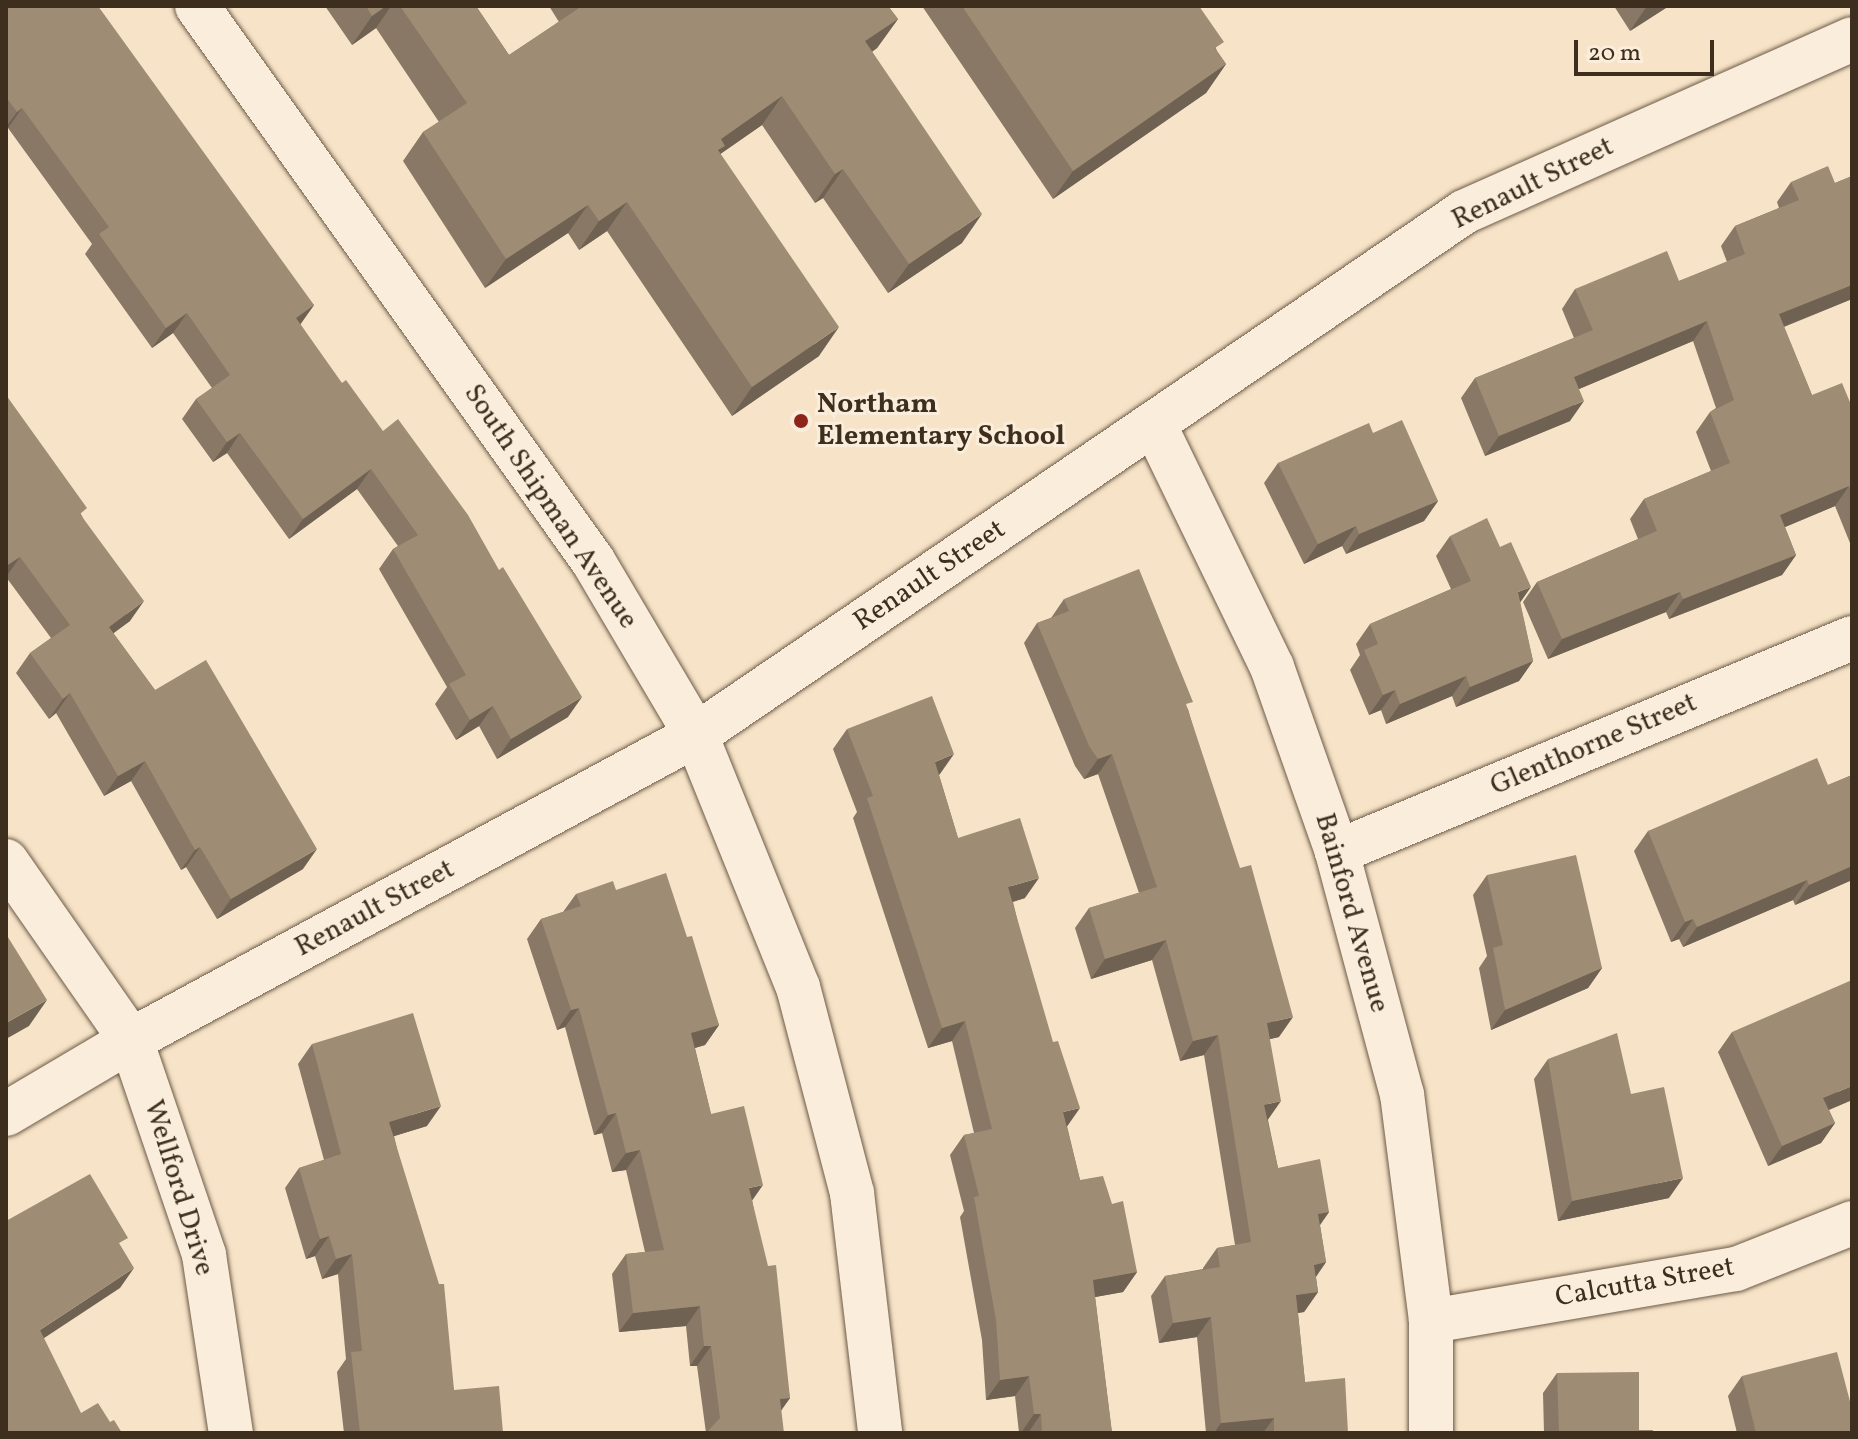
<!DOCTYPE html>
<html>
<head>
<meta charset="utf-8">
<style>
  body { margin:0 }
  #map { position:relative; width:1858px; height:1439px; overflow:hidden; background:#f7e3c7; font-family:Vollkorn,serif }
  div>[style] { position:absolute }
  .roads { filter:drop-shadow(0 0 2px #6c5b48) drop-shadow(0 0 2px #6c5b48) }
  .minor>* { height:44px; margin:-22px; padding:0 22px; transform-origin:22px; border-radius:22px; background:#faeddb }
  .wall>* { inset:0; background:#887865 }
  .shaded-wall>* { inset:0; background:#6f6252 }
  .building>* { inset:0; background:#9e8c75 }
  .dots>* { width:22px; height:22px; translate:-50% -50%; box-sizing:border-box; border:4px solid #faeddb; border-radius:50% }
  span { translate:-50% -50%; white-space:nowrap; text-align:center; line-height:1.15; -webkit-text-stroke:6px #faeddb; paint-order:stroke }
  .street-label { font-size:28px; color:#3e2e1d }
  .poi-label { font-size:28px; color:#3e2e1d; font-weight:700 }
  .left { translate:0 -50%; text-align:left }
  .frame { position:absolute; inset:0; border:8px solid #3e2e1d; pointer-events:none }
  .scale { position:absolute; left:1574px; top:40px; width:140px; height:36px; box-sizing:border-box; border:4px solid #3e2e1d; border-top:0; padding-left:10px; font-size:24px; line-height:28px; white-space:nowrap; color:#3e2e1d; -webkit-text-stroke:6px #faeddb; paint-order:stroke }
</style>
</head>
<body>
<div id="map">
  <div class="roads">
    <div class="minor">
      <i style="left:197px;top:6px;width:682px;rotate:54.49deg"></i>
      <i style="left:593px;top:561px;width:202px;rotate:59.4deg"></i>
      <i style="left:696px;top:735px;width:272px;rotate:68deg"></i>
      <i style="left:798px;top:987px;width:213px;rotate:75.3deg"></i>
      <i style="left:852px;top:1193px;width:242px;rotate:83.3deg"></i>
      <i style="left:1154px;top:424px;width:270px;rotate:64.1deg"></i>
      <i style="left:1272px;top:667px;width:196px;rotate:70.6deg"></i>
      <i style="left:1337px;top:852px;width:251px;rotate:75deg"></i>
      <i style="left:1402px;top:1094px;width:229px;rotate:82.7deg"></i>
      <i style="left:1431px;top:1321px;width:112px;rotate:90deg"></i>
      <i style="left:1337px;top:852px;width:558px;rotate:-22.56deg"></i>
      <i style="left:6px;top:861px;width:218px;rotate:55.1deg"></i>
      <i style="left:131px;top:1040px;width:227px;rotate:71.2deg"></i>
      <i style="left:204px;top:1255px;width:180px;rotate:81.4deg"></i>
      <i style="left:6px;top:1114px;width:145px;rotate:-30.6deg"></i>
      <i style="left:131px;top:1040px;width:642px;rotate:-28.36deg"></i>
      <i style="left:696px;top:735px;width:929px;rotate:-34.25deg"></i>
      <i style="left:1464px;top:212px;width:425px;rotate:-24deg"></i>
      <i style="left:1431px;top:1321px;width:309px;rotate:-9.7deg"></i>
      <i style="left:1736px;top:1269px;width:125px;rotate:-21.6deg"></i>
    </div>
  </div>
  <div class="wall">
    <i style="clip-path:polygon(6px 6px,314px 305px,300px 324px,568px 717px,497px 759px,479px 726px,456px 740px,435px 704px,447px 687px,379px 569px,393px 549px,398px 546px,357px 489px,289px 539px,227px 453px,213px 462px,182px 419px,196px 399px,212px 388px,173px 333px,152px 348px,85px 254px,92px 244px,8px 128px,6px 130px)"></i>
    <i style="clip-path:polygon(325px 6px,476px 6px,509px 55px,559px 22px,549px 6px,888px 6px,898px 19px,877px 48px,872px 52px,962px 243px,888px 293px,823px 198px,815px 203px,762px 125px,720px 154px,819px 356px,732px 416px,607px 231px,579px 250px,568px 233px,485px 288px,403px 161px,423px 132px,439px 122px,376px 28px,352px 45px)"></i>
    <i style="clip-path:polygon(922px 6px,1199px 6px,1217px 51px,1226px 64px,1206px 93px,1053px 199px)"></i>
    <i style="clip-path:polygon(1614px 6px,1669px 6px,1630px 31px)"></i>
    <i style="clip-path:polygon(1852px 176px,1852px 299px,1784px 327px,1812px 395px,1852px 407px,1852px 542px,1850px 543px,1835px 506px,1785px 527px,1796px 555px,1782px 575px,1669px 619px,1666px 612px,1548px 659px,1523px 602px,1537px 582px,1638px 539px,1630px 519px,1644px 499px,1711px 471px,1696px 432px,1710px 412px,1716px 408px,1693px 341px,1579px 389px,1570px 421px,1485px 456px,1461px 398px,1475px 378px,1574px 338px,1562px 309px,1575px 289px,1679px 281px,1727px 262px,1721px 246px,1735px 226px,1779px 208px,1777px 202px,1791px 182px,1835px 183px)"></i>
    <i style="clip-path:polygon(6px 395px,82px 516px,130px 621px,113px 633px,155px 690px,303px 869px,217px 919px,186px 867px,181px 870px,131px 781px,104px 796px,56px 713px,49px 719px,16px 673px,30px 653px,51px 638px,6px 577px)"></i>
    <i style="clip-path:polygon(1373px 433px,1438px 501px,1424px 521px,1346px 554px,1342px 546px,1304px 564px,1264px 483px,1278px 463px)"></i>
    <i style="clip-path:polygon(1450px 536px,1520px 603px,1533px 661px,1519px 681px,1456px 707px,1452px 696px,1386px 724px,1381px 710px,1369px 715px,1350px 670px,1360px 655px,1356px 644px,1370px 624px,1451px 589px,1436px 556px)"></i>
    <i style="clip-path:polygon(1064px 599px,1188px 709px,1279px 1037px,1270px 1039px,1268px 1120px,1278px 1168px,1329px 1212px,1320px 1225px,1326px 1262px,1316px 1277px,1318px 1292px,1304px 1312px,1298px 1313px,1305px 1382px,1348px 1433px,1206px 1433px,1197px 1337px,1159px 1343px,1151px 1296px,1165px 1276px,1203px 1269px,1203px 1268px,1217px 1248px,1235px 1245px,1204px 1055px,1180px 1061px,1152px 960px,1091px 979px,1075px 928px,1089px 908px,1139px 893px,1098px 774px,1084px 779px,1075px 766px,1024px 643px,1037px 623px,1051px 618px)"></i>
    <i style="clip-path:polygon(847px 729px,940px 774px,939px 775px,958px 838px,1025px 898px,1013px 902px,1080px 1180px,1137px 1272px,1123px 1292px,1095px 1297px,1112px 1433px,1019px 1433px,1015px 1396px,986px 1400px,982px 1340px,960px 1217px,964px 1211px,950px 1155px,964px 1135px,974px 1133px,952px 1041px,928px 1048px,853px 818px,857px 812px,833px 749px)"></i>
    <i style="clip-path:polygon(1852px 775px,1852px 880px,1795px 905px,1793px 900px,1683px 947px,1679px 939px,1671px 942px,1634px 851px,1648px 831px,1828px 785px)"></i>
    <i style="clip-path:polygon(1487px 875px,1602px 968px,1588px 988px,1491px 1030px,1479px 968px,1487px 956px,1473px 895px)"></i>
    <i style="clip-path:polygon(616px 890px,687px 937px,719px 1025px,705px 1045px,695px 1048px,711px 1114px,752px 1200px,790px 1398px,781px 1410px,706px 1433px,697px 1366px,690px 1366px,686px 1326px,619px 1332px,612px 1274px,626px 1254px,645px 1252px,626px 1170px,612px 1172px,602px 1133px,594px 1135px,565px 1027px,557px 1030px,527px 939px,541px 919px,563px 912px,576px 894px)"></i>
    <i style="clip-path:polygon(1732px 1032px,1852px 1100px,1829px 1110px,1835px 1123px,1821px 1143px,1768px 1166px,1718px 1052px)"></i>
    <i style="clip-path:polygon(312px 1044px,427px 1126px,394px 1136px,454px 1390px,503px 1433px,344px 1433px,337px 1372px,346px 1359px,338px 1274px,322px 1279px,315px 1256px,306px 1259px,285px 1188px,299px 1168px,324px 1160px,298px 1064px)"></i>
    <i style="clip-path:polygon(1548px 1059px,1669px 1198px,1558px 1221px,1534px 1079px)"></i>
    <i style="clip-path:polygon(1557px 1373px,1639px 1430px,1653px 1433px,1544px 1433px,1543px 1393px)"></i>
    <i style="clip-path:polygon(1742px 1376px,1852px 1433px,1737px 1433px,1728px 1396px)"></i>
  </div>
  <div class="shaded-wall">
    <i style="clip-path:polygon(386px 6px,391px 6px,376px 28px,352px 45px,372px 16px)"></i>
    <i style="clip-path:polygon(1647px 6px,1669px 6px,1630px 31px)"></i>
    <i style="clip-path:polygon(898px 19px,877px 48px,845px 70px,865px 41px)"></i>
    <i style="clip-path:polygon(1226px 64px,1206px 93px,1053px 199px,1073px 171px)"></i>
    <i style="clip-path:polygon(782px 96px,762px 125px,719px 155px,705px 175px,721px 139px)"></i>
    <i style="clip-path:polygon(22px 108px,8px 128px,6px 130px,6px 127px,17px 112px)"></i>
    <i style="clip-path:polygon(843px 169px,823px 198px,815px 203px,835px 174px)"></i>
    <i style="clip-path:polygon(627px 202px,607px 231px,579px 250px,599px 221px)"></i>
    <i style="clip-path:polygon(588px 205px,568px 233px,485px 288px,506px 259px)"></i>
    <i style="clip-path:polygon(982px 214px,962px 243px,888px 293px,909px 264px)"></i>
    <i style="clip-path:polygon(1852px 285px,1852px 299px,1765px 334px,1779px 314px)"></i>
    <i style="clip-path:polygon(314px 305px,300px 325px,296px 318px)"></i>
    <i style="clip-path:polygon(187px 313px,173px 333px,152px 348px,166px 328px)"></i>
    <i style="clip-path:polygon(1707px 321px,1693px 341px,1560px 397px,1574px 377px)"></i>
    <i style="clip-path:polygon(839px 327px,819px 356px,732px 416px,752px 387px)"></i>
    <i style="clip-path:polygon(1584px 401px,1570px 421px,1485px 456px,1499px 436px)"></i>
    <i style="clip-path:polygon(240px 433px,227px 453px,213px 462px,227px 442px)"></i>
    <i style="clip-path:polygon(371px 469px,357px 489px,289px 539px,303px 519px)"></i>
    <i style="clip-path:polygon(1849px 486px,1835px 506px,1766px 535px,1780px 515px)"></i>
    <i style="clip-path:polygon(1438px 501px,1424px 521px,1346px 554px,1359px 534px)"></i>
    <i style="clip-path:polygon(1356px 526px,1342px 546px,1304px 564px,1318px 544px)"></i>
    <i style="clip-path:polygon(1796px 555px,1782px 575px,1669px 619px,1683px 599px)"></i>
    <i style="clip-path:polygon(20px 557px,6px 577px,6px 566px)"></i>
    <i style="clip-path:polygon(1531px 587px,1517px 607px,1518px 592px)"></i>
    <i style="clip-path:polygon(1680px 592px,1666px 612px,1548px 659px,1562px 639px)"></i>
    <i style="clip-path:polygon(144px 601px,130px 621px,95px 647px,109px 627px)"></i>
    <i style="clip-path:polygon(1533px 661px,1519px 681px,1456px 707px,1470px 687px)"></i>
    <i style="clip-path:polygon(1466px 676px,1452px 696px,1386px 724px,1400px 704px)"></i>
    <i style="clip-path:polygon(1395px 690px,1381px 710px,1369px 715px,1383px 695px)"></i>
    <i style="clip-path:polygon(70px 693px,56px 713px,49px 719px,63px 699px)"></i>
    <i style="clip-path:polygon(582px 697px,568px 717px,497px 759px,511px 739px)"></i>
    <i style="clip-path:polygon(493px 706px,479px 726px,456px 740px,470px 720px)"></i>
    <i style="clip-path:polygon(954px 754px,940px 774px,921px 782px,935px 762px)"></i>
    <i style="clip-path:polygon(1112px 754px,1098px 774px,1084px 779px,1098px 759px)"></i>
    <i style="clip-path:polygon(145px 761px,131px 781px,104px 796px,118px 776px)"></i>
    <i style="clip-path:polygon(200px 847px,186px 867px,181px 870px,195px 850px)"></i>
    <i style="clip-path:polygon(317px 849px,303px 869px,217px 919px,231px 899px)"></i>
    <i style="clip-path:polygon(1852px 866px,1852px 880px,1795px 905px,1809px 885px)"></i>
    <i style="clip-path:polygon(1039px 878px,1025px 898px,994px 907px,1008px 887px)"></i>
    <i style="clip-path:polygon(1807px 880px,1793px 900px,1683px 947px,1697px 927px)"></i>
    <i style="clip-path:polygon(1693px 919px,1679px 939px,1671px 942px,1685px 922px)"></i>
    <i style="clip-path:polygon(1166px 940px,1152px 960px,1091px 979px,1105px 959px)"></i>
    <i style="clip-path:polygon(1602px 968px,1588px 988px,1491px 1030px,1505px 1010px)"></i>
    <i style="clip-path:polygon(47px 1000px,29px 1026px,6px 1039px,6px 1023px)"></i>
    <i style="clip-path:polygon(579px 1008px,565px 1027px,557px 1030px,571px 1010px)"></i>
    <i style="clip-path:polygon(1293px 1017px,1279px 1037px,1253px 1043px,1267px 1023px)"></i>
    <i style="clip-path:polygon(965px 1021px,952px 1041px,928px 1048px,942px 1028px)"></i>
    <i style="clip-path:polygon(719px 1025px,705px 1045px,677px 1053px,691px 1033px)"></i>
    <i style="clip-path:polygon(1218px 1035px,1204px 1055px,1180px 1061px,1193px 1041px)"></i>
    <i style="clip-path:polygon(1852px 1086px,1852px 1100px,1809px 1118px,1823px 1098px)"></i>
    <i style="clip-path:polygon(1281px 1101px,1267px 1121px,1264px 1105px)"></i>
    <i style="clip-path:polygon(441px 1106px,427px 1126px,375px 1142px,389px 1122px)"></i>
    <i style="clip-path:polygon(1080px 1108px,1066px 1128px,1063px 1112px)"></i>
    <i style="clip-path:polygon(616px 1113px,602px 1133px,594px 1135px,608px 1115px)"></i>
    <i style="clip-path:polygon(1835px 1123px,1821px 1143px,1768px 1166px,1782px 1146px)"></i>
    <i style="clip-path:polygon(640px 1150px,626px 1170px,612px 1172px,626px 1153px)"></i>
    <i style="clip-path:polygon(1683px 1178px,1669px 1198px,1558px 1221px,1572px 1201px)"></i>
    <i style="clip-path:polygon(763px 1185px,749px 1205px,749px 1188px)"></i>
    <i style="clip-path:polygon(1329px 1212px,1315px 1232px,1318px 1214px)"></i>
    <i style="clip-path:polygon(329px 1236px,315px 1256px,306px 1259px,320px 1239px)"></i>
    <i style="clip-path:polygon(352px 1254px,338px 1274px,322px 1279px,336px 1259px)"></i>
    <i style="clip-path:polygon(1326px 1262px,1312px 1282px,1314px 1265px)"></i>
    <i style="clip-path:polygon(134px 1268px,120px 1288px,26px 1350px,40px 1330px)"></i>
    <i style="clip-path:polygon(1137px 1272px,1123px 1292px,1079px 1300px,1093px 1280px)"></i>
    <i style="clip-path:polygon(1318px 1292px,1304px 1312px,1282px 1315px,1296px 1295px)"></i>
    <i style="clip-path:polygon(700px 1306px,686px 1326px,619px 1332px,633px 1313px)"></i>
    <i style="clip-path:polygon(1211px 1317px,1197px 1337px,1159px 1343px,1173px 1323px)"></i>
    <i style="clip-path:polygon(704px 1346px,711px 1346px,697px 1366px,690px 1366px)"></i>
    <i style="clip-path:polygon(1029px 1376px,1015px 1396px,986px 1400px,1000px 1380px)"></i>
    <i style="clip-path:polygon(790px 1398px,776px 1418px,780px 1399px)"></i>
    <i style="clip-path:polygon(1034px 1414px,1041px 1414px,1028px 1433px,1021px 1433px)"></i>
    <i style="clip-path:polygon(1274px 1418px,1263px 1433px,1214px 1433px,1221px 1423px)"></i>
  </div>
  <div class="building">
    <i style="clip-path:polygon(6px 6px,98px 6px,314px 305px,296px 318px,342px 383px,346px 380px,383px 431px,398px 419px,468px 515px,499px 570px,503px 567px,582px 697px,511px 739px,493px 706px,470px 720px,449px 684px,466px 675px,393px 549px,418px 535px,371px 469px,303px 519px,240px 433px,227px 442px,196px 399px,230px 375px,187px 313px,166px 328px,99px 234px,109px 227px,22px 108px,17px 112px,6px 97px)"></i>
    <i style="clip-path:polygon(366px 6px,386px 6px,372px 16px)"></i>
    <i style="clip-path:polygon(400px 6px,476px 6px,509px 55px,582px 6px,888px 6px,898px 19px,865px 41px,982px 214px,909px 264px,843px 169px,835px 174px,782px 96px,721px 139px,725px 146px,718px 150px,839px 327px,752px 387px,627px 202px,599px 221px,588px 205px,506px 259px,423px 132px,467px 103px)"></i>
    <i style="clip-path:polygon(962px 6px,1199px 6px,1224px 42px,1215px 48px,1226px 64px,1073px 171px)"></i>
    <i style="clip-path:polygon(1828px 166px,1835px 183px,1852px 176px,1852px 285px,1779px 314px,1812px 395px,1842px 383px,1852px 407px,1852px 493px,1849px 486px,1780px 515px,1796px 555px,1683px 599px,1680px 592px,1562px 639px,1537px 582px,1657px 531px,1644px 499px,1730px 463px,1710px 412px,1734px 400px,1707px 321px,1574px 377px,1584px 401px,1499px 436px,1475px 378px,1593px 330px,1575px 289px,1667px 251px,1679px 281px,1745px 254px,1735px 226px,1799px 200px,1791px 182px)"></i>
    <i style="clip-path:polygon(6px 395px,87px 508px,80px 514px,144px 601px,109px 627px,155px 690px,206px 660px,317px 849px,231px 899px,200px 847px,195px 850px,145px 761px,118px 776px,70px 693px,63px 699px,30px 653px,70px 625px,20px 557px,6px 566px)"></i>
    <i style="clip-path:polygon(1402px 420px,1438px 501px,1359px 534px,1356px 526px,1318px 544px,1278px 463px,1369px 423px,1373px 433px)"></i>
    <i style="clip-path:polygon(1487px 518px,1500px 547px,1511px 542px,1531px 587px,1518px 592px,1533px 661px,1470px 687px,1466px 676px,1400px 704px,1395px 690px,1383px 695px,1364px 650px,1378px 644px,1370px 624px,1471px 581px,1450px 536px)"></i>
    <i style="clip-path:polygon(1139px 569px,1193px 702px,1186px 704px,1240px 868px,1251px 865px,1293px 1017px,1267px 1023px,1281px 1101px,1264px 1105px,1278px 1168px,1320px 1159px,1329px 1212px,1318px 1214px,1326px 1262px,1314px 1265px,1318px 1292px,1296px 1295px,1305px 1382px,1345px 1378px,1348px 1433px,1274px 1433px,1274px 1418px,1221px 1423px,1211px 1317px,1173px 1323px,1165px 1276px,1220px 1267px,1217px 1248px,1251px 1242px,1218px 1035px,1193px 1041px,1166px 940px,1105px 959px,1089px 908px,1157px 887px,1112px 754px,1098px 759px,1089px 746px,1037px 623px,1069px 611px,1064px 599px)"></i>
    <i style="clip-path:polygon(932px 696px,954px 754px,935px 762px,958px 838px,1020px 818px,1039px 878px,1008px 887px,1053px 1042px,1058px 1041px,1080px 1108px,1063px 1112px,1080px 1180px,1103px 1176px,1112px 1204px,1123px 1201px,1137px 1272px,1093px 1280px,1112px 1433px,1042px 1433px,1041px 1414px,1034px 1414px,1029px 1376px,1000px 1380px,996px 1320px,974px 1197px,979px 1196px,964px 1135px,992px 1129px,965px 1021px,942px 1028px,867px 798px,873px 796px,847px 729px)"></i>
    <i style="clip-path:polygon(1817px 758px,1828px 785px,1852px 775px,1852px 866px,1809px 885px,1807px 880px,1697px 927px,1693px 919px,1685px 922px,1648px 831px)"></i>
    <i style="clip-path:polygon(1576px 855px,1602px 968px,1505px 1010px,1493px 948px,1503px 945px,1487px 875px)"></i>
    <i style="clip-path:polygon(666px 873px,687px 937px,692px 936px,719px 1025px,691px 1033px,711px 1114px,744px 1106px,763px 1185px,749px 1188px,768px 1266px,776px 1265px,790px 1398px,780px 1399px,784px 1433px,706px 1433px,720px 1418px,711px 1346px,704px 1346px,700px 1306px,633px 1313px,626px 1254px,664px 1250px,640px 1150px,626px 1153px,616px 1113px,608px 1115px,579px 1008px,571px 1010px,541px 919px,581px 906px,576px 894px,613px 881px,616px 890px)"></i>
    <i style="clip-path:polygon(6px 934px,47px 1000px,6px 1023px)"></i>
    <i style="clip-path:polygon(1852px 980px,1852px 1086px,1823px 1098px,1835px 1123px,1782px 1146px,1732px 1032px)"></i>
    <i style="clip-path:polygon(413px 1013px,441px 1106px,389px 1122px,439px 1284px,444px 1284px,454px 1390px,499px 1386px,503px 1433px,360px 1433px,351px 1352px,362px 1351px,352px 1254px,336px 1259px,329px 1236px,320px 1239px,299px 1168px,341px 1154px,312px 1044px)"></i>
    <i style="clip-path:polygon(1617px 1033px,1631px 1094px,1664px 1087px,1683px 1178px,1572px 1201px,1548px 1059px)"></i>
    <i style="clip-path:polygon(90px 1174px,128px 1238px,119px 1243px,134px 1268px,40px 1330px,81px 1413px,98px 1403px,110px 1422px,114px 1420px,122px 1433px,6px 1433px,6px 1221px)"></i>
    <i style="clip-path:polygon(1837px 1352px,1852px 1409px,1852px 1433px,1756px 1433px,1742px 1376px)"></i>
    <i style="clip-path:polygon(1639px 1372px,1639px 1430px,1653px 1430px,1653px 1433px,1559px 1433px,1557px 1373px)"></i>
  </div>
  <div class="dots">
    <i style="left:801px;top:421px;background:#8f2418"></i>
  </div>
  <div class="street-label">
    <span style="left:1533px;top:184px;rotate:-26deg">Renault Street</span>
    <span style="left:550px;top:507px;rotate:56deg">South Shipman Avenue</span>
    <span style="left:930px;top:576px;rotate:-34deg">Renault Street</span>
    <span style="left:1594px;top:745px;rotate:-23deg">Glenthorne Street</span>
    <span style="left:375px;top:909px;rotate:-28deg">Renault Street</span>
    <span style="left:1351px;top:913px;rotate:74deg">Bainford Avenue</span>
    <span style="left:178px;top:1188px;rotate:73deg">Wellford Drive</span>
    <span style="left:1645px;top:1283px;rotate:-10deg">Calcutta Street</span>
  </div>
  <div class="poi-label">
    <span class="left" style="left:817px;top:421px">Northam<br>Elementary School</span>
  </div>
  <div class="frame"></div>
  <div class="scale">20 m</div>
</div>
</body>
</html>
